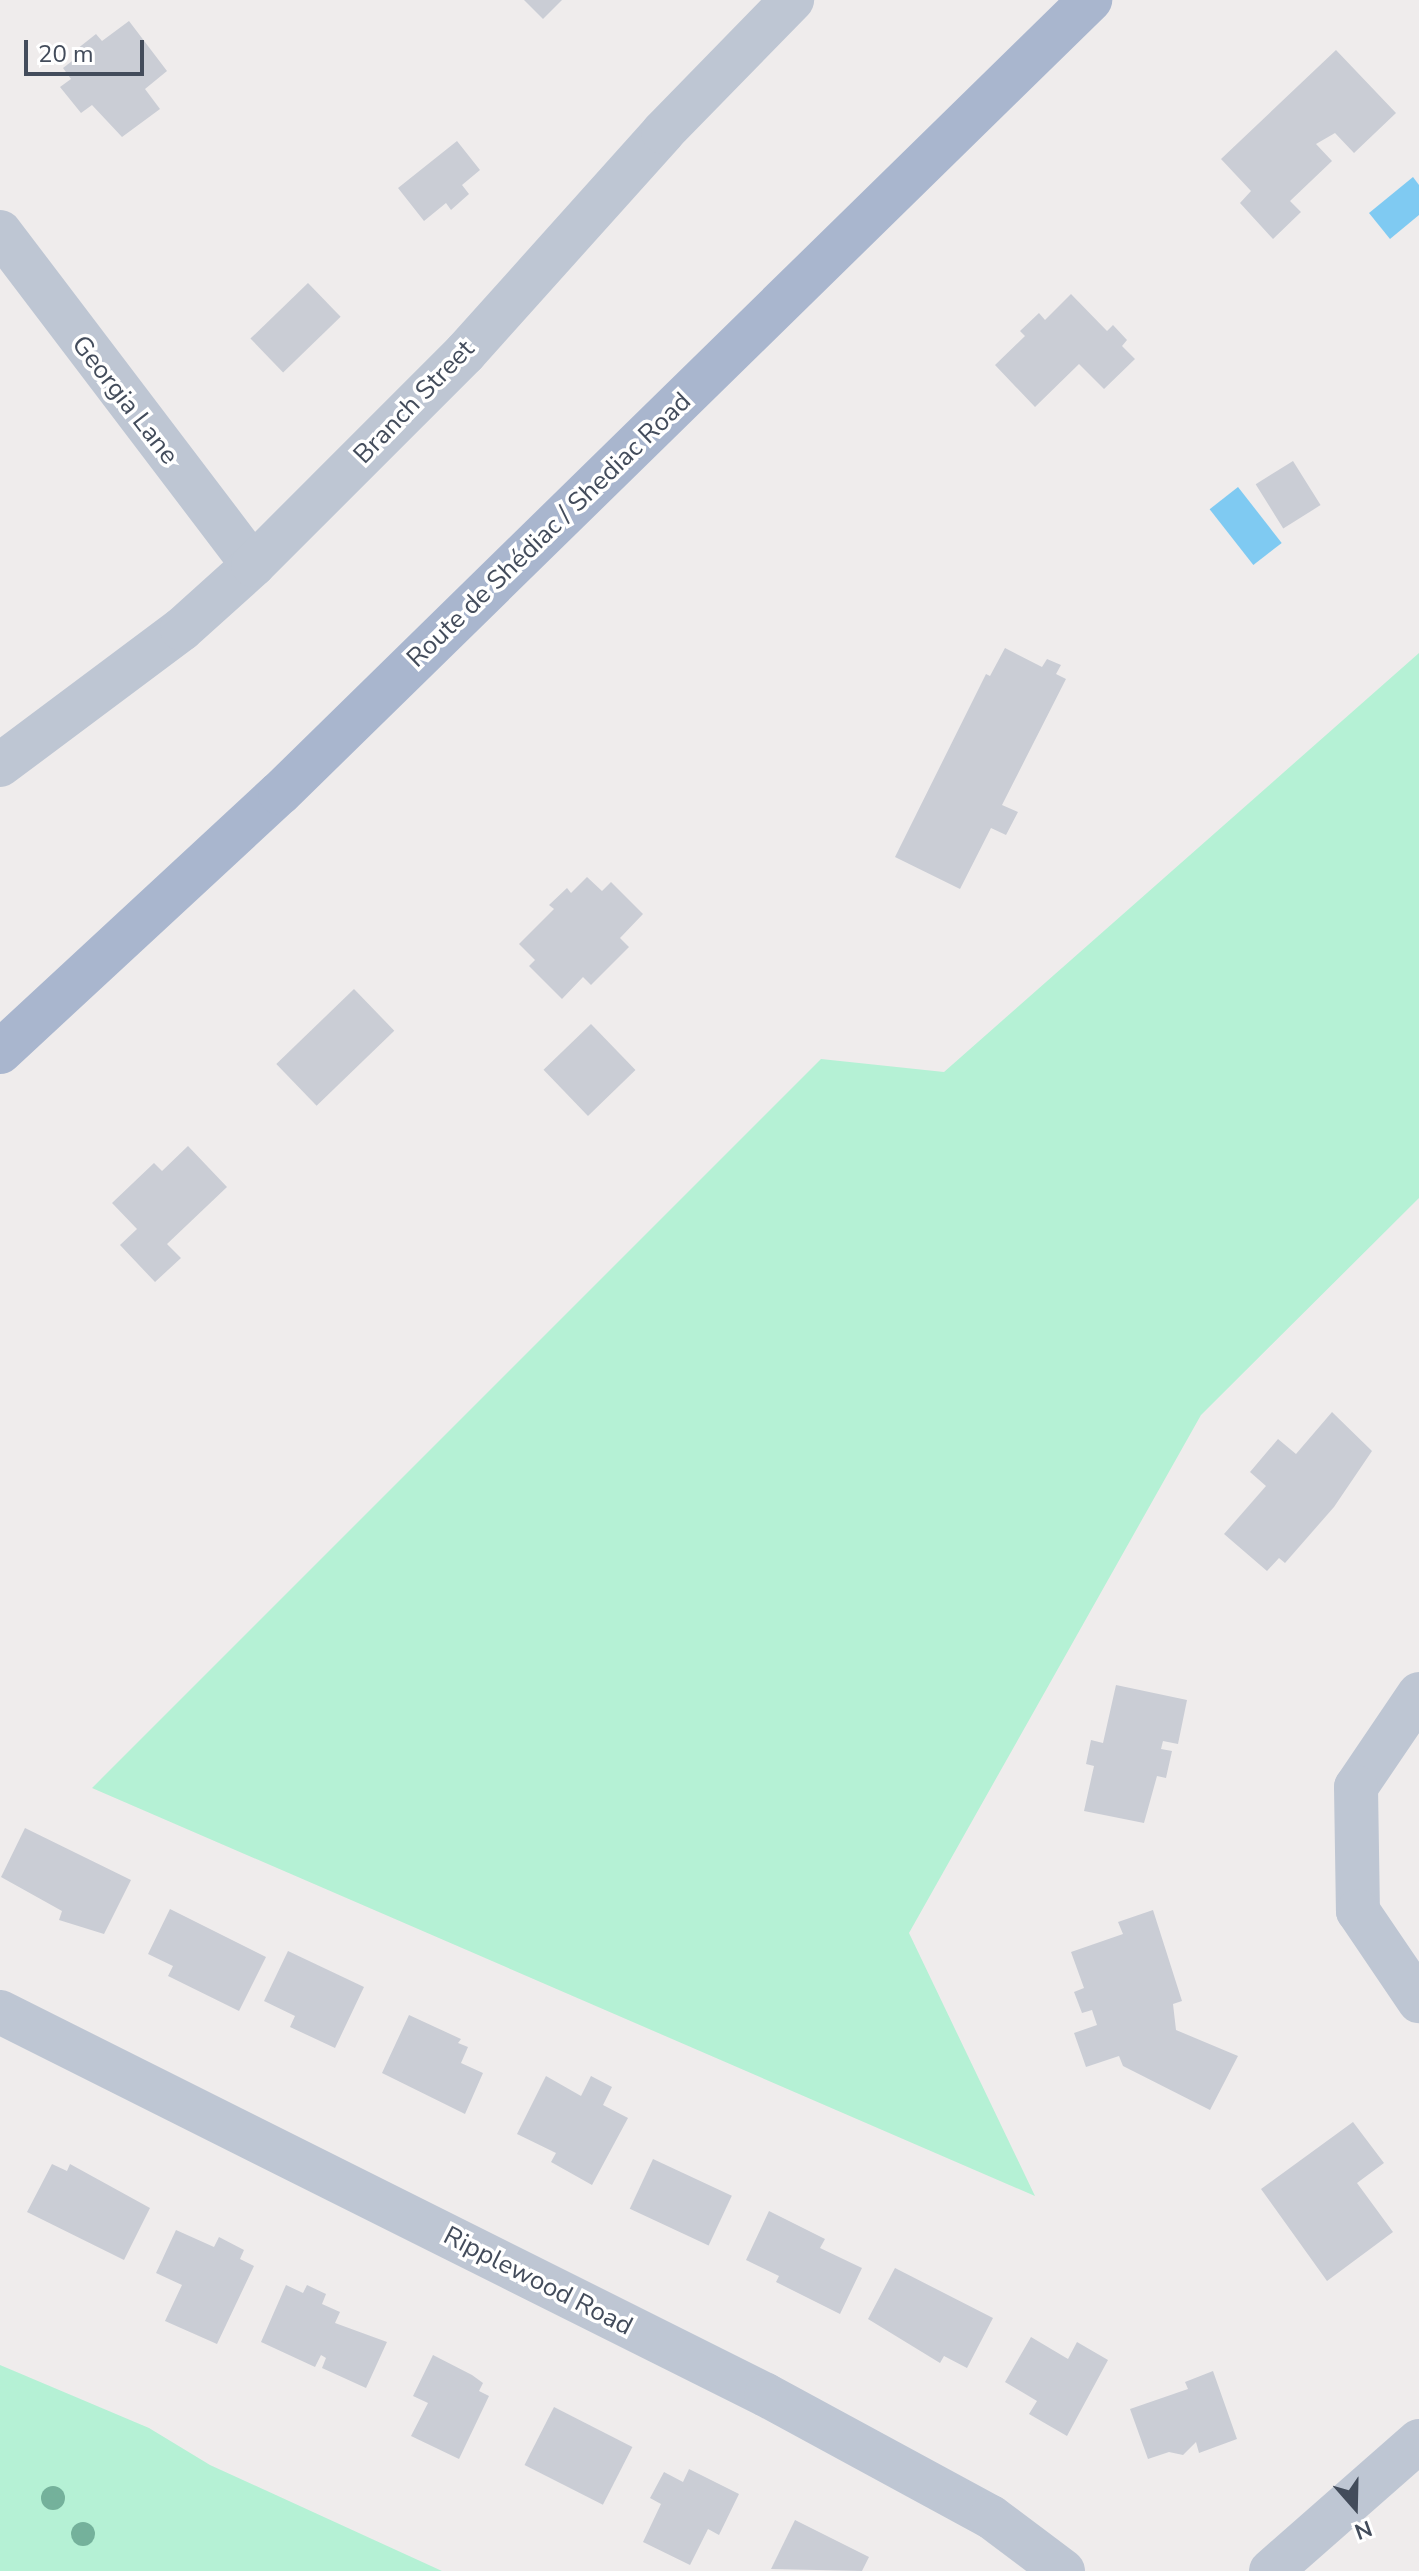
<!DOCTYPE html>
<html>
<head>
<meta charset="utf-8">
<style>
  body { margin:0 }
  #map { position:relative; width:1419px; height:2571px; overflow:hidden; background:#efecec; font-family:"Nunito Sans",sans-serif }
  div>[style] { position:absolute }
  .green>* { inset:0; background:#b5f1d5 }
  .water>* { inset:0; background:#7fcaf2; transform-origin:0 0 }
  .building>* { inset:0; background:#cacdd5; transform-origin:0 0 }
  .street>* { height:44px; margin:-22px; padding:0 22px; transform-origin:22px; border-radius:22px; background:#bec6d3 }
  .primary>* { height:44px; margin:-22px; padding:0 22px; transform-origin:22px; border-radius:22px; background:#a9b6ce }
  .trees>* { width:24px; height:24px; margin:-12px; border-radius:50%; background:#74b19b }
  span { translate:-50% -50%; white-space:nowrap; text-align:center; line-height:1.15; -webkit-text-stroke:7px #fff; paint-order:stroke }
  .street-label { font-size:26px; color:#434c5b }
  .north { position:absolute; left:1315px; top:2467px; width:80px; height:80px; -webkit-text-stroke:6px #fff; paint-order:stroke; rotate:160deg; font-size:22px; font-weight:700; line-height:32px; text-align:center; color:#434c5b }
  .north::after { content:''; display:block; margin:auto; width:28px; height:36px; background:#434c5b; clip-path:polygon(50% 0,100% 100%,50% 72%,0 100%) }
  .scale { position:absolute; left:24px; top:40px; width:120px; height:36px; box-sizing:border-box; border:4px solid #434c5b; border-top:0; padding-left:10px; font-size:24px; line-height:28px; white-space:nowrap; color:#434c5b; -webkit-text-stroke:6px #fff; paint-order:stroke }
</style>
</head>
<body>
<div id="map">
  <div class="green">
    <i style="clip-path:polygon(1419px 653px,1419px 1198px,1201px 1415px,909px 1933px,1035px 2196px,92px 1788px,821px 1059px,944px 1072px)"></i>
    <i style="clip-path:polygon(0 2365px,149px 2428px,210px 2465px,442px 2571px,0 2571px)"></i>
  </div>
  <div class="water">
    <i style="clip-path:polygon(1413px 177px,1419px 185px,1419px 215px,1390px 239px,1369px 213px)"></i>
    <i style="left:1238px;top:487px;width:71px;height:36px;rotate:52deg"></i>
  </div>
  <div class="building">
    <i style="clip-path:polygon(524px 0,562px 0,543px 19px)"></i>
    <i style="clip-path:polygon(129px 21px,167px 71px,145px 89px,160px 109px,122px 137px,92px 105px,81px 113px,60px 87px,71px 79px,63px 68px,76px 58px,72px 53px,96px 34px,102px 41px)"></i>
    <i style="clip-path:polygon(1336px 50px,1396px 113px,1354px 153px,1335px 133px,1316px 144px,1332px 161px,1290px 201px,1301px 212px,1273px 239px,1240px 203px,1251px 191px,1221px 159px)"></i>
    <i style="clip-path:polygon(457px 141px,480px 170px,462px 185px,469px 194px,451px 210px,446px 203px,424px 221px,398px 188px)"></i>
    <i style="left:308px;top:283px;width:47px;height:80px;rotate:46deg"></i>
    <i style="clip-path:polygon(1071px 294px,1107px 331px,1113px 325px,1127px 340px,1122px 346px,1135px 359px,1104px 389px,1079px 364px,1035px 407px,995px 365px,1025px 336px,1020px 331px,1039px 313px,1045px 320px)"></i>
    <i style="left:1293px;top:461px;width:52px;height:44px;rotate:58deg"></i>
    <i style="clip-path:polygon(1005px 648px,1042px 667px,1047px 659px,1061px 665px,1056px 674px,1066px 679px,1002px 805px,1018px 812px,1006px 835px,991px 828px,960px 889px,895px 857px,986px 674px,990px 676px)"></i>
    <i style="clip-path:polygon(587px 877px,602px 891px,611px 882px,643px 914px,620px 938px,629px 947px,591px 985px,583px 977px,562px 999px,529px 966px,535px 960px,519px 944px,554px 909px,549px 905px,567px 888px,571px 893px)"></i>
    <i style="left:354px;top:989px;width:58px;height:108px;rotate:46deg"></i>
    <i style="left:591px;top:1024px;width:64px;height:66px;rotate:46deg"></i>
    <i style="clip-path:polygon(188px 1146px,227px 1187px,167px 1244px,181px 1258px,155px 1282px,120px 1245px,137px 1229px,112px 1203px,154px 1163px,162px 1171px)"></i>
    <i style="clip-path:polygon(1332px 1412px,1372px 1451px,1334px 1507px,1285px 1563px,1279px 1558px,1267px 1571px,1224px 1534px,1266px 1486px,1250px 1472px,1278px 1439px,1296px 1454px)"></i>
    <i style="clip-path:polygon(1116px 1685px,1187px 1700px,1178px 1744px,1163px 1741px,1161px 1749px,1172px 1751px,1166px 1778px,1157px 1776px,1144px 1823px,1084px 1811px,1094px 1766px,1086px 1764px,1091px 1740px,1103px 1743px)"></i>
    <i style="clip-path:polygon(25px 1828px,131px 1880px,104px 1934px,59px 1920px,62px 1911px,1px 1877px)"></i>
    <i style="clip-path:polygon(170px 1909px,266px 1957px,239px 2011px,168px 1976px,173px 1966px,148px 1954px)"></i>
    <i style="clip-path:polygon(1153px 1910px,1182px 2001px,1173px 2004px,1176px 2030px,1238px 2056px,1210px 2110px,1123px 2066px,1119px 2056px,1086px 2067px,1074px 2033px,1097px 2025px,1092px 2010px,1082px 2013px,1074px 1992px,1084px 1988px,1071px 1952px,1123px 1934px,1118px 1922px)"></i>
    <i style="clip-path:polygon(288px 1951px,364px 1987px,335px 2048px,290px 2027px,295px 2016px,264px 2001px)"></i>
    <i style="clip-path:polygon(409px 2015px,461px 2039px,458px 2043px,468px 2047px,461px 2063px,483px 2073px,465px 2114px,382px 2073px)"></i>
    <i style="clip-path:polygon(546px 2076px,581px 2096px,591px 2076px,612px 2087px,603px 2105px,628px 2118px,592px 2185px,551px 2162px,556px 2153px,517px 2134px)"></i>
    <i style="clip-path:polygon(1353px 2122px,1384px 2163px,1357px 2183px,1393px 2232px,1327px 2281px,1261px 2189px)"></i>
    <i style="left:653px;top:2159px;width:87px;height:55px;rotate:25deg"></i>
    <i style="clip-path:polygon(52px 2164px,67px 2171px,70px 2164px,150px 2208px,124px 2260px,27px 2212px)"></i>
    <i style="clip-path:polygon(769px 2211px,825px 2239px,820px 2248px,862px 2268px,840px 2314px,776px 2282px,779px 2276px,746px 2260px)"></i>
    <i style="clip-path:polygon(176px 2230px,214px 2247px,219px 2237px,244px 2250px,240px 2259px,254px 2266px,217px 2344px,165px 2321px,182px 2285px,156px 2273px)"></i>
    <i style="clip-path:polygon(895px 2268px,993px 2318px,967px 2368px,944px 2356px,940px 2363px,868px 2319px)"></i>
    <i style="clip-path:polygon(286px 2285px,303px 2293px,307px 2285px,326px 2294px,322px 2304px,340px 2312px,335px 2323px,387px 2342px,366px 2388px,322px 2368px,326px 2358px,321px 2355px,315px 2367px,261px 2342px)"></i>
    <i style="clip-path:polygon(1031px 2337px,1068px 2359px,1077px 2342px,1108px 2360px,1067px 2436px,1029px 2414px,1037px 2401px,1005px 2382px)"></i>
    <i style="clip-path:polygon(433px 2355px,472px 2375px,483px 2383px,479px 2391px,489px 2396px,459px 2459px,411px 2436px,428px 2403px,413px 2396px)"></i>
    <i style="clip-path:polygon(1213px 2371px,1237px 2439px,1199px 2453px,1196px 2442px,1183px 2455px,1169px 2452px,1148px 2459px,1130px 2409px,1188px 2389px,1185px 2382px)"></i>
    <i style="left:554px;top:2407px;width:88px;height:65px;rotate:27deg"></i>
    <i style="clip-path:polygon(689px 2469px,739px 2494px,719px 2535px,708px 2529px,690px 2565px,643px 2542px,661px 2504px,650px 2498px,664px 2472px,683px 2482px)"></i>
    <i style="clip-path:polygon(795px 2520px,869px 2557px,862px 2571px,771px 2569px)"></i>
  </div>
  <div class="street">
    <i style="left:0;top:232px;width:418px;rotate:52.8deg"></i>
    <i style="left:0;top:765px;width:227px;rotate:-36.8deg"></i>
    <i style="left:182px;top:629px;width:96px;rotate:-42deg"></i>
    <i style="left:253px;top:565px;width:300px;rotate:-45deg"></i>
    <i style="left:465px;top:353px;width:297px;rotate:-48.1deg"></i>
    <i style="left:663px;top:132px;width:185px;rotate:-45.7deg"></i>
    <i style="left:1419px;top:1694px;width:112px;rotate:124.1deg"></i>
    <i style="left:1356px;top:1787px;width:124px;rotate:89.1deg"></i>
    <i style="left:1358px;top:1911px;width:109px;rotate:55.9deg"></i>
    <i style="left:0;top:2012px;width:856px;rotate:26.57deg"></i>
    <i style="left:766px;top:2395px;width:256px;rotate:28.5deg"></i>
    <i style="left:991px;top:2517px;width:90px;rotate:36.9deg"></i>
    <i style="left:1271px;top:2571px;width:197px;rotate:-41.3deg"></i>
  </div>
  <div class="primary">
    <i style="left:0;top:1052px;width:381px;rotate:-42.8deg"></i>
    <i style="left:280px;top:793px;width:1134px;rotate:-44.39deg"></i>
  </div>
  <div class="trees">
    <i style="left:53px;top:2498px"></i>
    <i style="left:83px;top:2534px"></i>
  </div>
  <div class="street-label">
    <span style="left:125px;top:400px;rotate:52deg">Georgia Lane</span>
    <span style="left:414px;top:402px;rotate:-46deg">Branch Street</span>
    <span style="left:549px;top:530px;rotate:-44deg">Route de Shédiac / Shediac Road</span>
    <span style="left:538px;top:2281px;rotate:27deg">Ripplewood Road</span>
  </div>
  <div class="north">N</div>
  <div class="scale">20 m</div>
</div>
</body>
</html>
